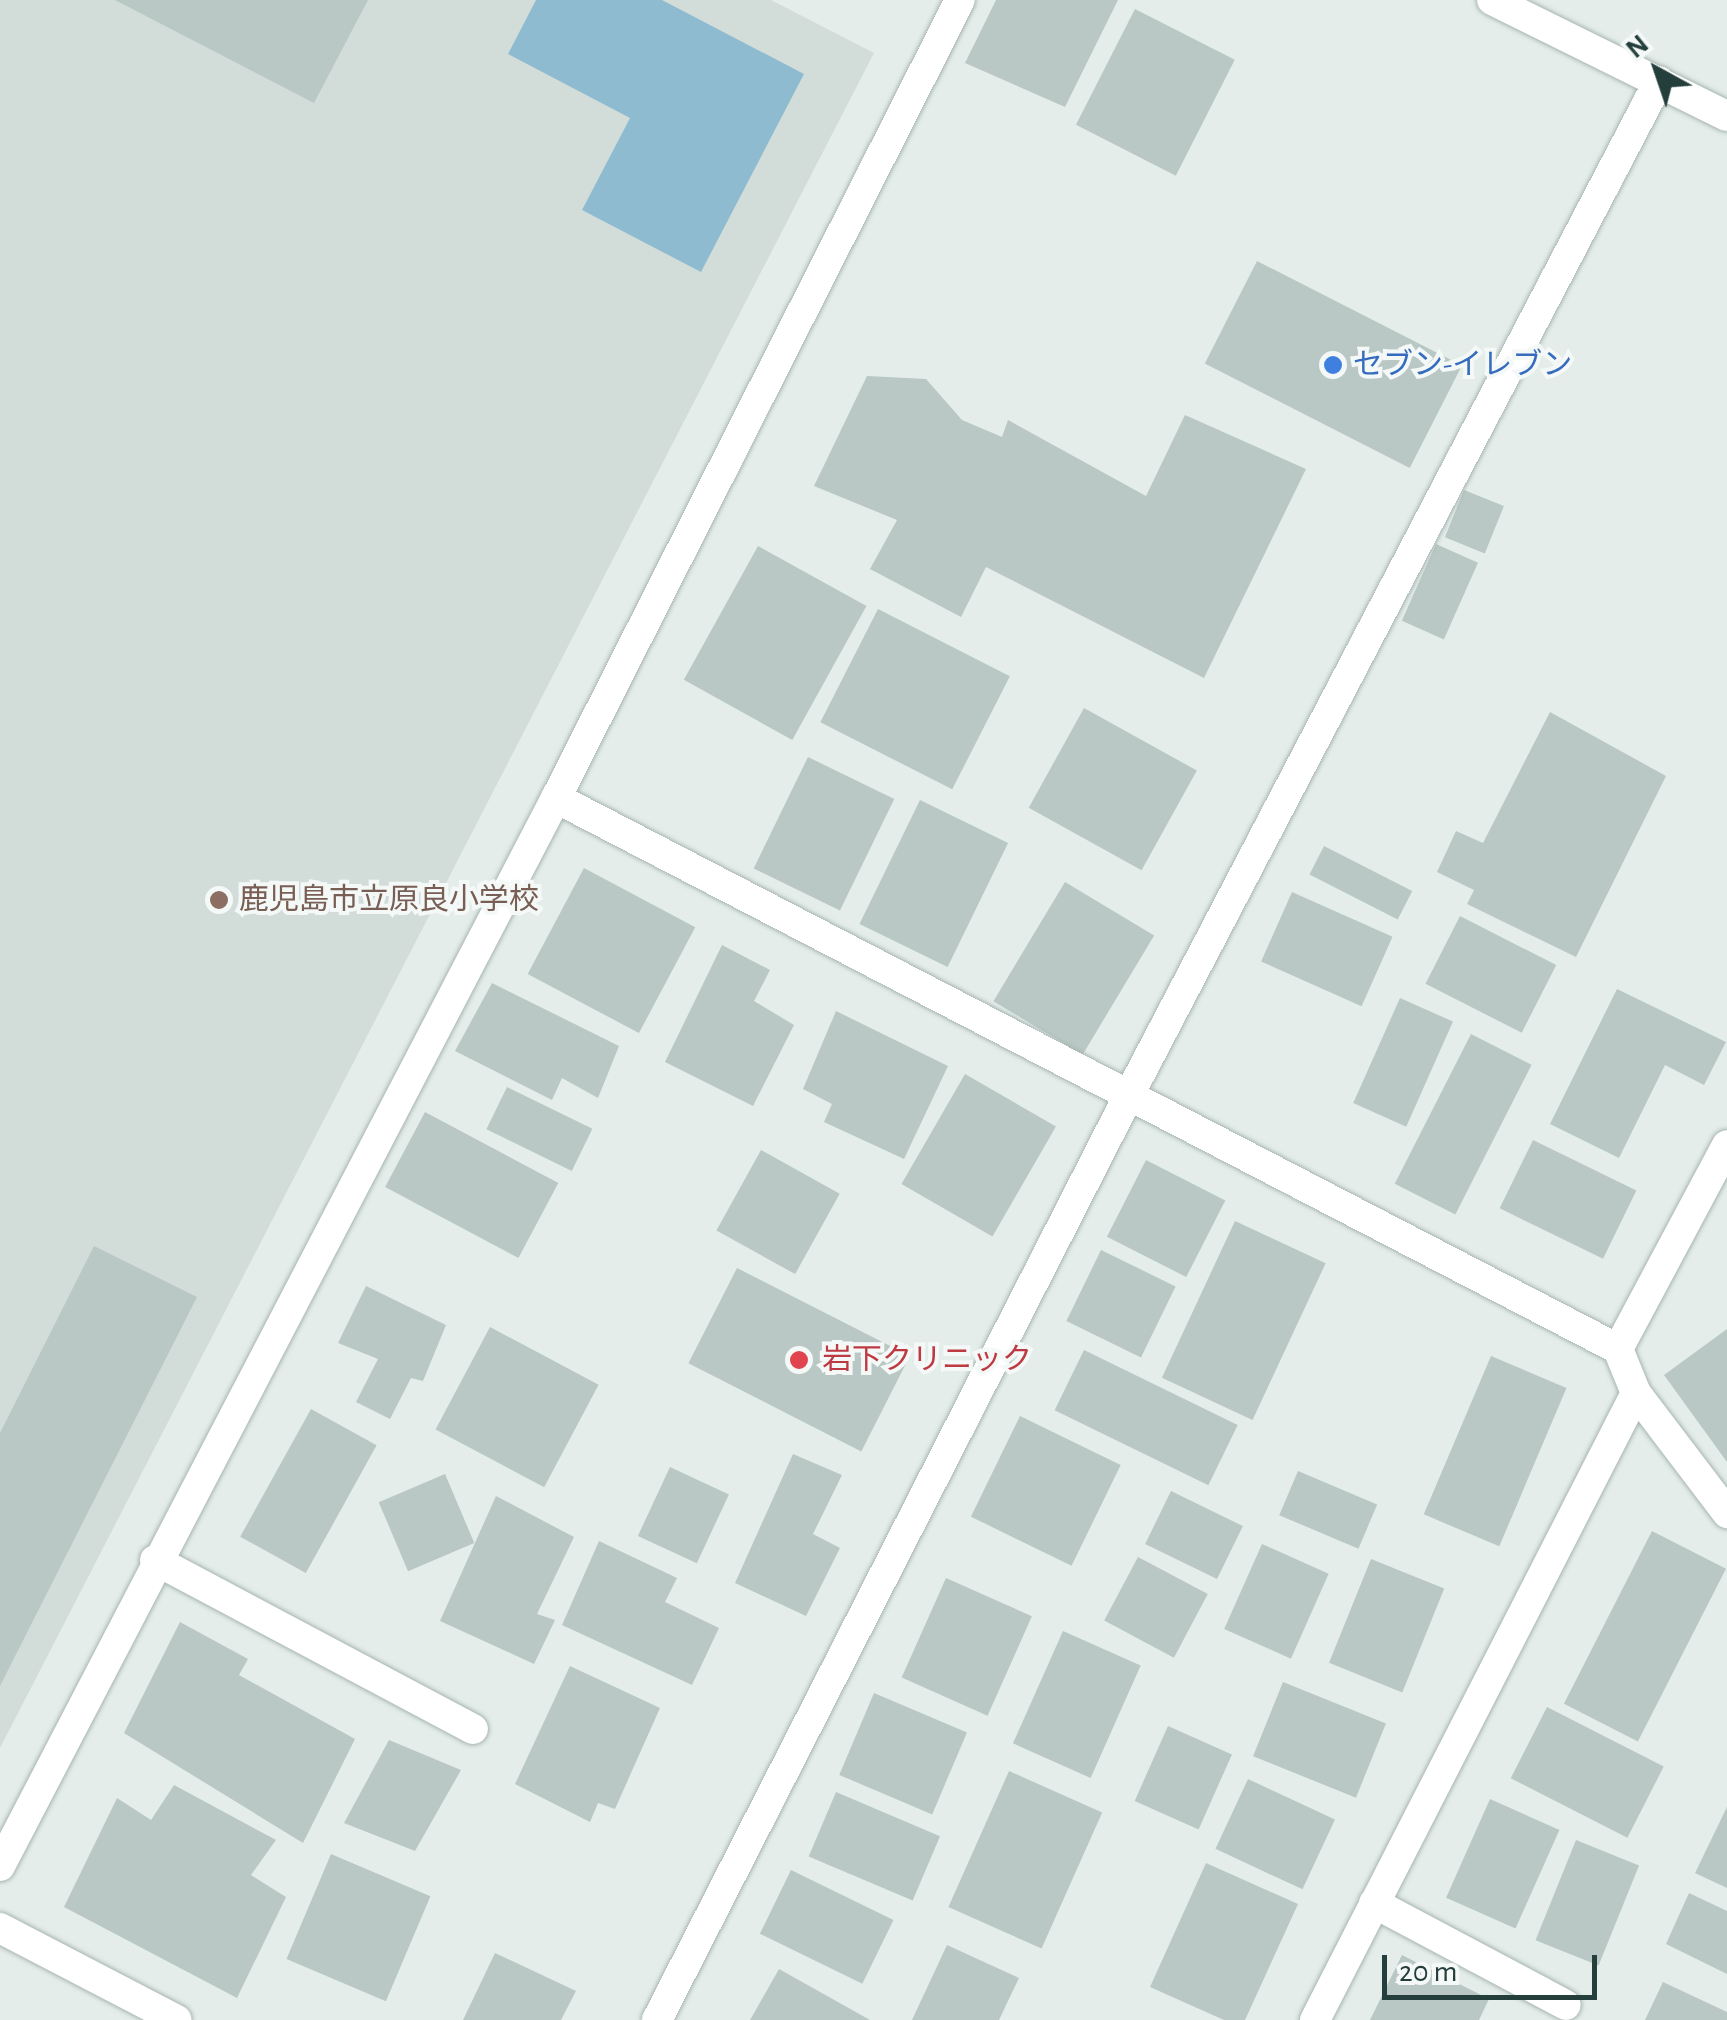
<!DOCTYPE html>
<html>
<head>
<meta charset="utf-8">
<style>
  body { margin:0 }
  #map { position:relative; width:1727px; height:2020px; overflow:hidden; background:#e4edea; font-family:"Alegreya Sans","Noto Sans JP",sans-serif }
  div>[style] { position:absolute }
  .built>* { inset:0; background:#d2ddda }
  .water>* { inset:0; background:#8ebbd0 }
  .building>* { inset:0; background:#b9c8c4; transform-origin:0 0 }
  .roads { filter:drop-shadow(0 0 2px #a7b5b2) drop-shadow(0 0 2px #a7b5b2) }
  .street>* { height:30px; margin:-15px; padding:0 15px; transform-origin:15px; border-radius:15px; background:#fff }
  .secondary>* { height:30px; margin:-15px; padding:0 15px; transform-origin:15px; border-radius:15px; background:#fff }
  .dots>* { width:28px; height:28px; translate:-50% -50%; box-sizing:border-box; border:5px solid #f4f9f8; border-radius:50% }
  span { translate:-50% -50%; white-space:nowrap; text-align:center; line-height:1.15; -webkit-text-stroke:8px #f4f9f8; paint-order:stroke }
  .shop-label { font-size:30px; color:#366cbe }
  .left { translate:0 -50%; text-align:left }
  .education-label { font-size:30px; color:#785e54 }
  .health-label { font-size:30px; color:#be3a42 }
  .north { position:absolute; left:1607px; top:20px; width:100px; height:100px; -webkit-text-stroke:8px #f4f9f8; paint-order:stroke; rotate:320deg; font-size:28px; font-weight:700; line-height:40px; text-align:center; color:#243e3b }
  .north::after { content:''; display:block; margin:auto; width:35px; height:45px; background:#243e3b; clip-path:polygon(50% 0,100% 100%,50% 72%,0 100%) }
  .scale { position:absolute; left:1382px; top:1955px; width:215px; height:45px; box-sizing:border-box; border:5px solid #243e3b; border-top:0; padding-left:12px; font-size:30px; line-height:35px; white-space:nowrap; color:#243e3b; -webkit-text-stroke:8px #f4f9f8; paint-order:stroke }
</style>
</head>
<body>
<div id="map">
  <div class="built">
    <i style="clip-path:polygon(0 0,771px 0,874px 53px,0 1748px)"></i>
  </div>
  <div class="water">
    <i style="clip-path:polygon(536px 0,662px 0,804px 74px,701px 272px,582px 210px,630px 118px,508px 54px)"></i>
  </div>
  <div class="building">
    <i style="clip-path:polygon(115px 0,368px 0,314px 103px)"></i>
    <i style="clip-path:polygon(996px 0,1118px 0,1065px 107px,965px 63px)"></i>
    <i style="left:1135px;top:9px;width:112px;height:130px;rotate:27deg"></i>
    <i style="left:1257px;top:261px;width:230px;height:115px;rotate:27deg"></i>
    <i style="clip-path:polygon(867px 376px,926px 379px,962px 420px,1002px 437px,1008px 420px,1146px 496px,1185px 415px,1306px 469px,1204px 678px,986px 567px,961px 617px,870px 569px,897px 520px,814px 486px)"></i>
    <i style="left:1464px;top:490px;width:43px;height:51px;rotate:22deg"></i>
    <i style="left:1436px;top:544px;width:46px;height:84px;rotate:24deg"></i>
    <i style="left:758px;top:546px;width:124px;height:153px;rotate:29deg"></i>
    <i style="left:878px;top:609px;width:148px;height:127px;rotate:27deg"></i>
    <i style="left:1084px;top:708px;width:129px;height:114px;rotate:29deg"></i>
    <i style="clip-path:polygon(1550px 712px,1666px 776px,1576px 957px,1467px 904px,1474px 890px,1437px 872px,1456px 831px,1483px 843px)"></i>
    <i style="left:808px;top:757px;width:96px;height:124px;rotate:26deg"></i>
    <i style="left:920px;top:800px;width:98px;height:138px;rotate:26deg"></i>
    <i style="left:1324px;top:846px;width:99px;height:32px;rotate:27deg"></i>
    <i style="left:584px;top:868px;width:126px;height:120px;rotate:28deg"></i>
    <i style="left:1065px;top:882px;width:104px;height:139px;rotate:31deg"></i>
    <i style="left:1292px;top:892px;width:110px;height:76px;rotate:24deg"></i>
    <i style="left:1460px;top:916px;width:108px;height:76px;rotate:27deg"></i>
    <i style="clip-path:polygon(722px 945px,770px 970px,754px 1001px,794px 1025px,753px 1106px,665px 1062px)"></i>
    <i style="clip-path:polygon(492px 983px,619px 1046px,598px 1098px,562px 1078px,552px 1100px,455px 1051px)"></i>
    <i style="clip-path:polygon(1617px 989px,1726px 1042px,1704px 1085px,1665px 1065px,1619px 1158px,1550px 1124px)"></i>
    <i style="left:1400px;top:998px;width:58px;height:115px;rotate:24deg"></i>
    <i style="clip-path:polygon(836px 1011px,948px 1066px,904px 1159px,824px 1122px,832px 1104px,803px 1089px)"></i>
    <i style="left:1471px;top:1034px;width:68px;height:168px;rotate:27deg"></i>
    <i style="left:965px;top:1074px;width:105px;height:127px;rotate:30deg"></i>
    <i style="left:507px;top:1087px;width:95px;height:47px;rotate:26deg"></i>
    <i style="left:425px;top:1112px;width:151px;height:85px;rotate:28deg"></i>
    <i style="left:1533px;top:1140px;width:115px;height:76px;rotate:26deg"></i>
    <i style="left:761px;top:1150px;width:90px;height:92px;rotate:29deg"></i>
    <i style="left:1146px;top:1160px;width:89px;height:86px;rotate:27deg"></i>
    <i style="left:1235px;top:1221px;width:100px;height:173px;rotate:25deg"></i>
    <i style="clip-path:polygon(94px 1246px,197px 1297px,0 1686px,0 1433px)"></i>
    <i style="left:1101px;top:1250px;width:83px;height:79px;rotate:26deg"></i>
    <i style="left:737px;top:1268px;width:194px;height:107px;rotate:27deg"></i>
    <i style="clip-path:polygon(366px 1286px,446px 1325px,423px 1381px,411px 1378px,390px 1419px,356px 1402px,378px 1359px,338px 1343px)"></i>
    <i style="left:490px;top:1327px;width:123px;height:116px;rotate:28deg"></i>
    <i style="clip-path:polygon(1727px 1329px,1727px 1462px,1664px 1375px)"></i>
    <i style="left:1084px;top:1350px;width:171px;height:67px;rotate:26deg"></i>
    <i style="left:1491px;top:1356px;width:82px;height:172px;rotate:23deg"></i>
    <i style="left:311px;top:1409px;width:75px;height:146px;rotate:29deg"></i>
    <i style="left:1020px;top:1416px;width:112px;height:112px;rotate:26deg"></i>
    <i style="clip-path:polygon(793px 1454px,842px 1475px,813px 1534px,840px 1548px,806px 1616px,735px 1583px)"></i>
    <i style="left:670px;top:1467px;width:65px;height:76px;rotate:25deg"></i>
    <i style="left:1298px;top:1471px;width:86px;height:48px;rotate:23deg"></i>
    <i style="left:445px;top:1474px;width:75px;height:72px;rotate:67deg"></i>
    <i style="left:1171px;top:1491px;width:80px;height:59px;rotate:26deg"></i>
    <i style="clip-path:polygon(496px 1496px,574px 1537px,537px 1614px,555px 1620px,534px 1664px,440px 1621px)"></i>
    <i style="left:1652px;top:1531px;width:83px;height:194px;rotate:27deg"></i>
    <i style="clip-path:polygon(599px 1541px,677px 1578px,665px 1602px,719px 1628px,692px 1685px,562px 1625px)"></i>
    <i style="left:1262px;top:1544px;width:73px;height:93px;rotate:24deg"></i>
    <i style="left:1138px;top:1557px;width:79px;height:72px;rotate:28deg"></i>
    <i style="left:1371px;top:1559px;width:79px;height:112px;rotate:22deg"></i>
    <i style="left:946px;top:1578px;width:94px;height:109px;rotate:24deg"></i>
    <i style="clip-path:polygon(180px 1622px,248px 1659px,239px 1675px,355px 1739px,303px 1843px,124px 1733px)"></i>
    <i style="left:1063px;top:1631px;width:85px;height:123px;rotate:24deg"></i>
    <i style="clip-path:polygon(570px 1666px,660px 1708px,615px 1809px,598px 1803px,590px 1822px,515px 1784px)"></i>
    <i style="left:1283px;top:1682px;width:111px;height:80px;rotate:22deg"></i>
    <i style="left:874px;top:1693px;width:101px;height:89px;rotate:23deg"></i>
    <i style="left:1547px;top:1707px;width:131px;height:80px;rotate:27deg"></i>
    <i style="left:1168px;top:1726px;width:70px;height:82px;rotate:24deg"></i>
    <i style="clip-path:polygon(389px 1740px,461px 1770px,415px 1851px,344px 1823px)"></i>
    <i style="left:1009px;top:1771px;width:102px;height:149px;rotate:24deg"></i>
    <i style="left:1248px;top:1779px;width:96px;height:77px;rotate:25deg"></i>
    <i style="clip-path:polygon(174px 1785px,276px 1840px,251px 1875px,286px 1897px,237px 1998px,64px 1907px,117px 1798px,151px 1820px)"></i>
    <i style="left:836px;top:1792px;width:113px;height:70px;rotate:23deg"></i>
    <i style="left:1490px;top:1799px;width:76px;height:108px;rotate:24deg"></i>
    <i style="clip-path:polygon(1727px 1807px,1727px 1888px,1695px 1873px)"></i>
    <i style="left:1576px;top:1840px;width:68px;height:108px;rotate:22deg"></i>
    <i style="left:331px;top:1854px;width:108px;height:114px;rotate:23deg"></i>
    <i style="clip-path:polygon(1206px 1863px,1298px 1904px,1245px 2020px,1224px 2020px,1150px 1987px)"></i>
    <i style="left:791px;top:1870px;width:114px;height:71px;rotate:26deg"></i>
    <i style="clip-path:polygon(1689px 1893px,1727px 1911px,1727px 1974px,1666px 1944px)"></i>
    <i style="clip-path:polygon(947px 1945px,1019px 1978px,999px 2020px,912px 2020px)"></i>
    <i style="clip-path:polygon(495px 1953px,576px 1991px,561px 2020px,463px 2020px)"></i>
    <i style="clip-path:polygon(1402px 1955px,1489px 1999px,1479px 2020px,1370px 2020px)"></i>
    <i style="clip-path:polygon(779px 1969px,870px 2020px,750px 2020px)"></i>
    <i style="clip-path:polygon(1663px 1982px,1727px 2012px,1727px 2020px,1645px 2020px)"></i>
  </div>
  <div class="roads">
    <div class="street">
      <i style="left:556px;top:798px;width:1196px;rotate:27.42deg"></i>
      <i style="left:1618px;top:1349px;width:48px;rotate:67.8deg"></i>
      <i style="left:1636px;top:1393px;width:151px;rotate:52.8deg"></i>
      <i style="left:1618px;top:1349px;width:231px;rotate:-61.9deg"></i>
      <i style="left:155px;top:1560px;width:360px;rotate:28deg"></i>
      <i style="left:1374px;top:1903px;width:217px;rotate:28deg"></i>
      <i style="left:0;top:1928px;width:199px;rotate:27.5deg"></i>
      <i style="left:657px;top:2020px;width:1036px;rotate:-62.97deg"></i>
      <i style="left:1128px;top:1097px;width:1146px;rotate:-62.41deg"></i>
      <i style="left:1315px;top:2020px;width:704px;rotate:-62.89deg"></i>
    </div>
    <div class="secondary">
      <i style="left:1492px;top:0;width:262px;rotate:26.3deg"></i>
      <i style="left:0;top:1866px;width:1204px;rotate:-62.5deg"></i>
      <i style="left:556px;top:798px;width:894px;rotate:-63.15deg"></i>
    </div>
  </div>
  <div class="dots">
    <i style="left:1333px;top:365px;background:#3f7fe0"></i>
    <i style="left:219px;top:900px;background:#8d6e63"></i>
    <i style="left:799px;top:1360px;background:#e0444e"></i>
  </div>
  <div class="shop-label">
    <span class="left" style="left:1353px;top:365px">セブン-イレブン</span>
  </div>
  <div class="education-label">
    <span class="left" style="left:239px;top:900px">鹿児島市立原良小学校</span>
  </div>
  <div class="health-label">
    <span class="left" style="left:822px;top:1360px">岩下クリニック</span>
  </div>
  <div class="north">N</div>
  <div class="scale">20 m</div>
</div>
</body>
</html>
